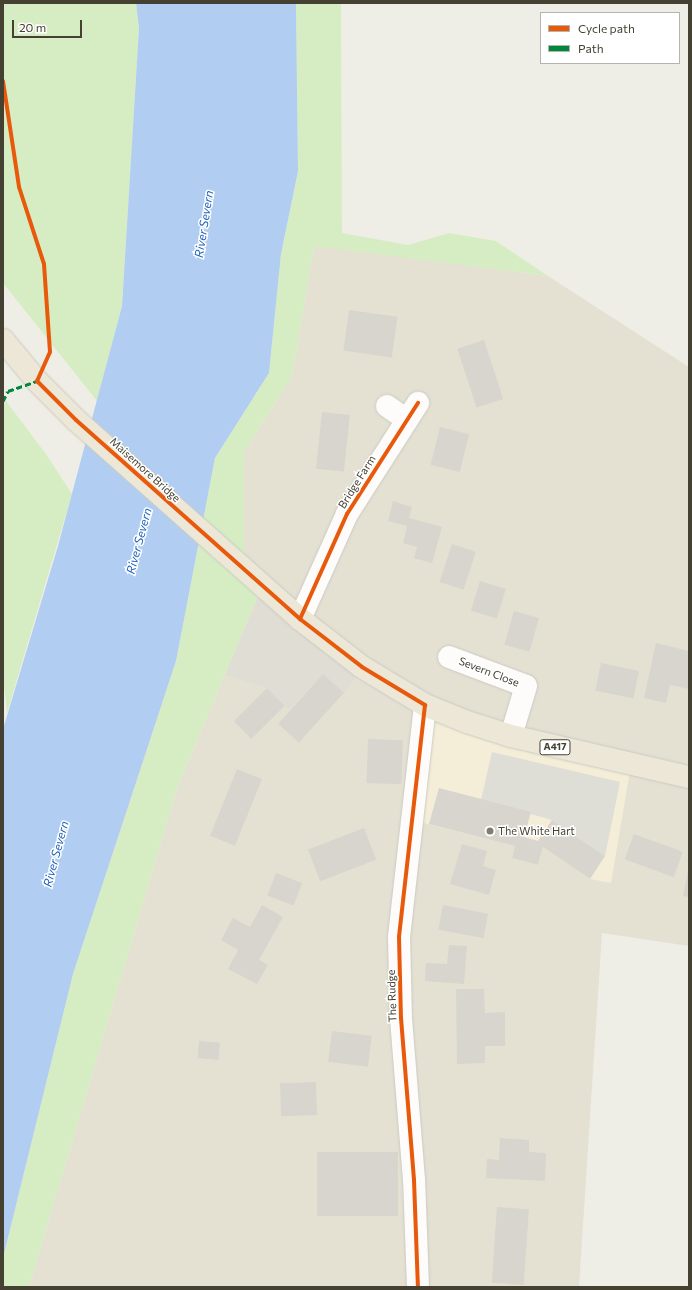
<!DOCTYPE html>
<html>
<head>
<meta charset="utf-8">
<style>
  body { margin:0 }
  #map { position:relative; width:692px; height:1290px; overflow:hidden; background:#efeee6; font-family:Commissioner,sans-serif }
  div>[style] { position:absolute }
  .residential>* { inset:0; background:#e4e1d3 }
  .commercial>* { inset:0; background:#f4edd7 }
  .industrial>* { inset:0; background:#e0ddd4 }
  .green>* { inset:0; background:#d6edc3 }
  .parking>* { inset:0; background:#deddd6 }
  .water>* { inset:0; background:#b1cef2 }
  .building>* { inset:0; background:#d7d5cd; transform-origin:0 0 }
  .roads { filter:drop-shadow(0 0 1px #cbcac2) drop-shadow(0 0 1px #cbcac2) }
  .minor>* { height:22px; margin:-11px; padding:0 11px; transform-origin:11px; border-radius:11px; background:#fdfcfb }
  .highway>* { height:22px; margin:-11px; padding:0 11px; transform-origin:11px; border-radius:11px; background:#ece7d7 }
  .quiet>* { height:3px; margin-top:-1.5px; transform-origin:0; background:repeating-linear-gradient(90deg,#00873e 0 6px,transparent 0 9px) }
  .cycleway>* { height:4px; margin:-2px; padding:0 2px; transform-origin:2px; border-radius:2px; background:#e8590c }
  .dots>* { width:11px; height:11px; translate:-50% -50%; box-sizing:border-box; border:2px solid #fff; border-radius:50% }
  span { translate:-50% -50%; white-space:nowrap; text-align:center; line-height:1.15; -webkit-text-stroke:3px #fff; paint-order:stroke }
  .shield-label span { padding:1px 3px; background:#fff; border:1px solid; border-radius:3px; -webkit-text-stroke-width:0 }
  .shield-label { font-size:10px; color:#454132; font-weight:700 }
  .street-label { font-size:11px; color:#454132 }
  .poi-label { font-size:11px; color:#454132 }
  .left { translate:0 -50%; text-align:left }
  .water-label { font-size:12px; color:#2163bb; font-style:italic }
  .frame { position:absolute; inset:0; border:4px solid #454132; pointer-events:none }
  .legend { position:absolute; left:540px; top:12px; width:140px; height:52px; box-sizing:border-box; background:#fff; border:1px solid #b5b3ad; margin:0; padding:5px 7px; list-style:none; font-size:12px; color:#454132 }
  .legend li { display:flex; align-items:center; gap:8px; height:20px }
  .legend b { width:20px; border:1px solid #b5b3ad }
  .scale { position:absolute; left:12px; top:20px; width:70px; height:18px; box-sizing:border-box; border:2px solid #454132; border-top:0; padding-left:5px; font-size:12px; line-height:14px; white-space:nowrap; color:#454132; -webkit-text-stroke:3px #fff; paint-order:stroke }
</style>
</head>
<body>
<div id="map">
  <div class="residential">
    <i style="clip-path:polygon(314px 245px,548px 276px,689px 367px,689px 946px,602px 933px,579px 1287px,29px 1287px,177px 788px,262px 586px,244px 569px,244px 452px,292px 376px)"></i>
  </div>
  <div class="commercial">
    <i style="clip-path:polygon(425px 705px,631px 765px,611px 883px,590px 879px,543px 847px,538px 865px,512px 858px,515px 846px,412px 820px)"></i>
  </div>
  <div class="industrial">
    <i style="clip-path:polygon(262px 586px,362px 667px,344px 693px,323px 674px,289px 709px,267px 688px,225px 675px)"></i>
  </div>
  <div class="green">
    <i style="clip-path:polygon(3px 3px,136px 3px,139px 28px,122px 306px,97px 401px,3px 283px)"></i>
    <i style="clip-path:polygon(296px 3px,341px 3px,342px 233px,408px 245px,449px 233px,496px 241px,548px 276px,314px 246px,292px 376px,244px 452px,244px 569px,262px 586px,177px 788px,29px 1287px,3px 1287px,3px 1258px,73px 974px,176px 661px,215px 458px,269px 373px,281px 254px,298px 171px)"></i>
    <i style="clip-path:polygon(3px 397px,46px 454px,72px 494px,7px 713px,3px 676px)"></i>
  </div>
  <div class="parking">
    <i style="clip-path:polygon(492px 752px,620px 782px,605px 856px,552px 820px,481px 800px)"></i>
  </div>
  <div class="water">
    <i style="clip-path:polygon(136px 3px,296px 3px,298px 171px,281px 254px,269px 373px,215px 458px,176px 661px,73px 974px,3px 1258px,3px 729px,58px 546px,122px 306px,139px 28px)"></i>
  </div>
  <div class="building">
    <i style="left:349px;top:310px;width:49px;height:41px;rotate:8deg"></i>
    <i style="left:484px;top:340px;width:62px;height:28px;rotate:72deg"></i>
    <i style="left:322px;top:412px;width:28px;height:57px;rotate:6deg"></i>
    <i style="left:440px;top:427px;width:30px;height:39px;rotate:14deg"></i>
    <i style="clip-path:polygon(393px 501px,412px 507px,409px 518px,442px 527px,432px 563px,414px 558px,417px 547px,403px 543px,407px 526px,388px 521px)"></i>
    <i style="left:452px;top:544px;width:25px;height:40px;rotate:18deg"></i>
    <i style="left:480px;top:581px;width:27px;height:31px;rotate:17deg"></i>
    <i style="left:514px;top:611px;width:26px;height:35px;rotate:16deg"></i>
    <i style="clip-path:polygon(656px 643px,689px 651px,689px 689px,670px 685px,666px 703px,644px 698px)"></i>
    <i style="left:601px;top:663px;width:39px;height:28px;rotate:12deg"></i>
    <i style="left:323px;top:674px;width:28px;height:67px;rotate:42deg"></i>
    <i style="left:267px;top:688px;width:25px;height:47px;rotate:45deg"></i>
    <i style="left:368px;top:739px;width:35px;height:44px;rotate:2deg"></i>
    <i style="left:237px;top:769px;width:27px;height:72px;rotate:22deg"></i>
    <i style="clip-path:polygon(439px 788px,531px 812px,524px 837px,538px 841px,552px 820px,605px 856px,590px 879px,543px 847px,538px 865px,512px 858px,515px 846px,429px 824px)"></i>
    <i style="left:364px;top:828px;width:34px;height:60px;rotate:69deg"></i>
    <i style="left:634px;top:834px;width:52px;height:27px;rotate:20deg"></i>
    <i style="clip-path:polygon(462px 844px,487px 851px,483px 866px,496px 870px,489px 895px,450px 884px)"></i>
    <i style="clip-path:polygon(689px 866px,689px 897px,683px 896px)"></i>
    <i style="left:276px;top:873px;width:28px;height:24px;rotate:21deg"></i>
    <i style="clip-path:polygon(262px 905px,283px 917px,259px 960px,268px 965px,257px 984px,228px 969px,238px 950px,221px 940px,233px 918px,250px 927px)"></i>
    <i style="left:443px;top:905px;width:46px;height:25px;rotate:11deg"></i>
    <i style="clip-path:polygon(449px 945px,467px 946px,464px 984px,425px 981px,426px 963px,447px 964px)"></i>
    <i style="clip-path:polygon(456px 989px,484px 989px,485px 1013px,505px 1012px,505px 1046px,485px 1046px,485px 1063px,457px 1064px)"></i>
    <i style="left:332px;top:1031px;width:40px;height:31px;rotate:7deg"></i>
    <i style="left:199px;top:1041px;width:21px;height:17px;rotate:5deg"></i>
    <i style="left:316px;top:1082px;width:33px;height:36px;rotate:88deg"></i>
    <i style="clip-path:polygon(500px 1138px,529px 1140px,529px 1152px,546px 1153px,545px 1181px,486px 1178px,487px 1159px,499px 1160px)"></i>
    <i style="left:317px;top:1152px;width:81px;height:64px"></i>
    <i style="left:497px;top:1207px;width:32px;height:76px;rotate:4deg"></i>
  </div>
  <div class="roads">
    <div class="minor">
      <i style="left:387px;top:406px;width:24px;rotate:35deg"></i>
      <i style="left:300px;top:619px;width:115px;rotate:-65.9deg"></i>
      <i style="left:347px;top:514px;width:132px;rotate:-57.4deg"></i>
      <i style="left:449px;top:657px;width:82px;rotate:20.6deg"></i>
      <i style="left:526px;top:686px;width:52px;rotate:106.7deg"></i>
      <i style="left:418px;top:1287px;width:107px;rotate:-92.1deg"></i>
      <i style="left:414px;top:1180px;width:163px;rotate:-94.6deg"></i>
      <i style="left:401px;top:1018px;width:81px;rotate:-91.4deg"></i>
      <i style="left:399px;top:937px;width:233px;rotate:-83.6deg"></i>
    </div>
    <div class="highway">
      <i style="left:3px;top:340px;width:53px;rotate:50.3deg"></i>
      <i style="left:37px;top:381px;width:55px;rotate:45deg"></i>
      <i style="left:76px;top:420px;width:300px;rotate:41.6deg"></i>
      <i style="left:300px;top:619px;width:78px;rotate:37.7deg"></i>
      <i style="left:362px;top:667px;width:74px;rotate:31.1deg"></i>
      <i style="left:425px;top:705px;width:45px;rotate:22deg"></i>
      <i style="left:467px;top:722px;width:46px;rotate:17.7deg"></i>
      <i style="left:511px;top:736px;width:183px;rotate:13deg"></i>
    </div>
  </div>
  <div class="quiet">
    <i style="left:3px;top:401px;width:11px;rotate:-63deg"></i>
    <i style="left:8px;top:391px;width:31px;rotate:-19deg"></i>
  </div>
  <div class="cycleway">
    <i style="left:3px;top:81px;width:107px;rotate:81.4deg"></i>
    <i style="left:19px;top:187px;width:81px;rotate:72deg"></i>
    <i style="left:44px;top:264px;width:88px;rotate:86.1deg"></i>
    <i style="left:50px;top:352px;width:32px;rotate:114deg"></i>
    <i style="left:37px;top:381px;width:55px;rotate:45deg"></i>
    <i style="left:76px;top:420px;width:300px;rotate:41.6deg"></i>
    <i style="left:300px;top:619px;width:78px;rotate:37.7deg"></i>
    <i style="left:362px;top:667px;width:74px;rotate:31.1deg"></i>
    <i style="left:425px;top:705px;width:233px;rotate:96.4deg"></i>
    <i style="left:399px;top:937px;width:81px;rotate:88.6deg"></i>
    <i style="left:401px;top:1018px;width:163px;rotate:85.4deg"></i>
    <i style="left:414px;top:1180px;width:107px;rotate:87.9deg"></i>
    <i style="left:300px;top:619px;width:115px;rotate:-65.9deg"></i>
    <i style="left:347px;top:514px;width:132px;rotate:-57.4deg"></i>
  </div>
  <div class="dots">
    <i style="left:490px;top:831px;background:#807e71"></i>
  </div>
  <div class="shield-label">
    <span style="left:555px;top:747px">A417</span>
  </div>
  <div class="street-label">
    <span style="left:145px;top:470px;rotate:42deg">Maisemore Bridge</span>
    <span style="left:357px;top:482px;rotate:-58deg">Bridge Farm</span>
    <span style="left:489px;top:672px;rotate:21deg">Severn Close</span>
    <span style="left:392px;top:996px;rotate:-92deg">The Rudge</span>
  </div>
  <div class="poi-label">
    <span class="left" style="left:498px;top:831px">The White Hart</span>
  </div>
  <div class="water-label">
    <span style="left:204px;top:224px;rotate:-81deg">River Severn</span>
    <span style="left:139px;top:541px;rotate:-75deg">River Severn</span>
    <span style="left:56px;top:854px;rotate:-75deg">River Severn</span>
  </div>
  <div class="frame"></div>
  <ul class="legend">
  <li><b style="height:5px;background:#e8590c"></b>Cycle path</li>
  <li><b style="height:5px;background:#00873e"></b>Path</li>
  </ul>
  <div class="scale">20 m</div>
</div>
</body>
</html>
